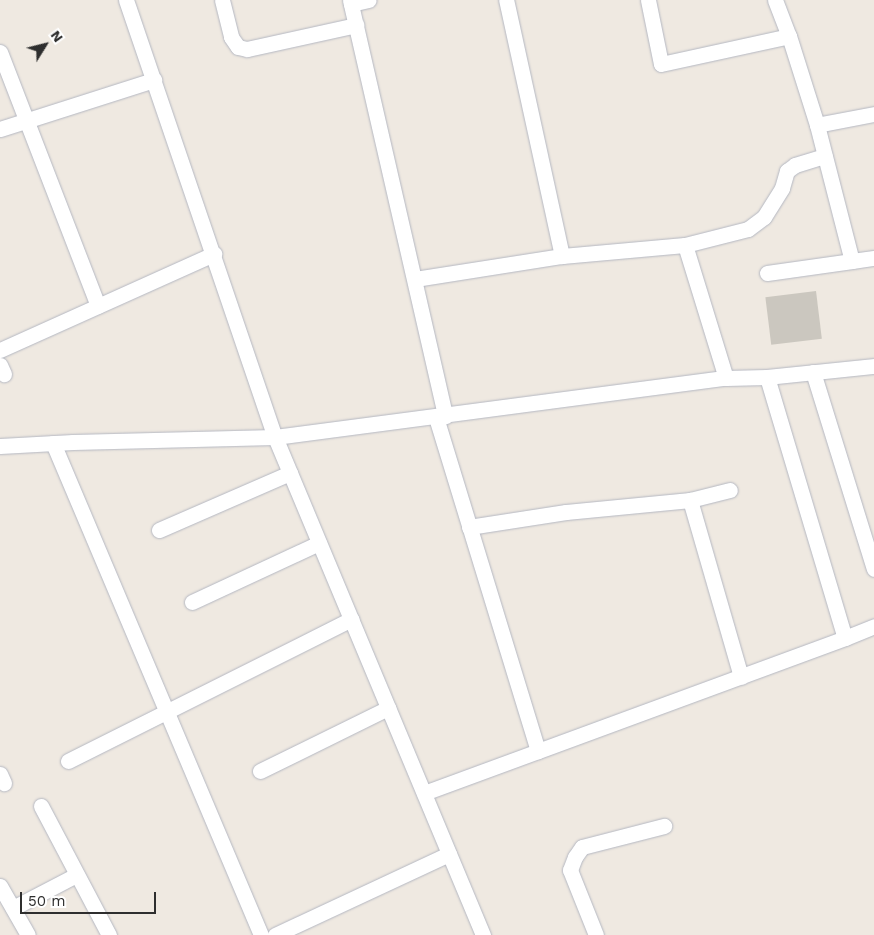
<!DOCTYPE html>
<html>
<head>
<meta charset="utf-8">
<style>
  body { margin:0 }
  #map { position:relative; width:874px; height:935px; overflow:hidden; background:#efe9e1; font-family:"Work Sans",sans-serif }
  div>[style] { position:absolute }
  .building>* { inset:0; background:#cbc7bf; transform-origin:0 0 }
  .roads { filter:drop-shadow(0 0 1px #b4b7c1) drop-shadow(0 0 1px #b4b7c1) }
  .minor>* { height:15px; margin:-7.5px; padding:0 7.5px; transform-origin:7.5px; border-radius:7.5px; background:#fff }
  span { translate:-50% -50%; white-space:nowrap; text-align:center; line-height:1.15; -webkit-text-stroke:4.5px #fff; paint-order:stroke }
  .north { position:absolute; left:20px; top:20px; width:50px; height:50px; -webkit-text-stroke:4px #fff; paint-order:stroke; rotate:54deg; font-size:14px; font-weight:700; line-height:20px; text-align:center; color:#2e2e2e }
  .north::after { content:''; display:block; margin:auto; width:18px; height:22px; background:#2e2e2e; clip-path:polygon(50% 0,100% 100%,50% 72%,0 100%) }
  .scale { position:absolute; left:20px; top:892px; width:136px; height:22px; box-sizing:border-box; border:2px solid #2e2e2e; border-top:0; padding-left:6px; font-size:15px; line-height:18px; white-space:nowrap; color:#2e2e2e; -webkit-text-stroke:4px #fff; paint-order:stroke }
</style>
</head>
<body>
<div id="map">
  <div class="building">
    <i style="left:816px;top:291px;width:48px;height:51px;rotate:83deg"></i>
  </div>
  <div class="roads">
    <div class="minor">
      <i style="left:126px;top:0;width:462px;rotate:71.2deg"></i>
      <i style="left:275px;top:437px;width:540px;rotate:67.33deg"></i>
      <i style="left:222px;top:0;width:38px;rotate:76deg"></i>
      <i style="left:231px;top:37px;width:12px;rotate:55deg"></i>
      <i style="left:238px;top:47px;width:9px;rotate:13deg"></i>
      <i style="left:247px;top:49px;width:112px;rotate:-12.4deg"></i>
      <i style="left:350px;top:0;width:427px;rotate:77.1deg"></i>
      <i style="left:648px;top:0;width:65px;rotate:78.5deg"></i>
      <i style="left:661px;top:64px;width:131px;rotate:-12.3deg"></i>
      <i style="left:789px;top:36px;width:93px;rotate:72.5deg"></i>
      <i style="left:775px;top:0;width:39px;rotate:69deg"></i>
      <i style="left:351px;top:4px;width:18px;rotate:-13deg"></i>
      <i style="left:0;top:52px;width:272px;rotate:68.9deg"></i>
      <i style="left:874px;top:114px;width:58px;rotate:169.1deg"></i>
      <i style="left:817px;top:125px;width:140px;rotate:75.6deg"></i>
      <i style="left:852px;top:261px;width:22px;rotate:-8deg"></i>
      <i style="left:0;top:129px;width:162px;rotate:-17.7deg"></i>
      <i style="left:685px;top:245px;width:65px;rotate:-14.3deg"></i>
      <i style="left:748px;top:229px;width:20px;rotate:-37deg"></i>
      <i style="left:764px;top:217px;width:34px;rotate:-58deg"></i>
      <i style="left:782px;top:188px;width:18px;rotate:-74deg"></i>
      <i style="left:787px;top:171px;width:10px;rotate:-37deg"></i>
      <i style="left:795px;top:165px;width:31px;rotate:-17deg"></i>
      <i style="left:562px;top:256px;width:123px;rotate:-5.1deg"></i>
      <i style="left:685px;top:245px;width:139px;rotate:72.9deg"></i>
      <i style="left:767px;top:273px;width:86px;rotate:-8deg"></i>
      <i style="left:415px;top:279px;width:149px;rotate:-8.9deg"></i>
      <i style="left:562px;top:256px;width:262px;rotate:-102.3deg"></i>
      <i style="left:0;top:350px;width:235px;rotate:-24.2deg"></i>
      <i style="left:0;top:365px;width:10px;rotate:66deg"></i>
      <i style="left:813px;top:372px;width:206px;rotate:72.8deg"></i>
      <i style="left:767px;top:377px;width:272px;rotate:73.4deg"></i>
      <i style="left:845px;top:638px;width:31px;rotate:-22deg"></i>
      <i style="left:53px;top:443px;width:534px;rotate:67.08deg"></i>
      <i style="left:0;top:446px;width:73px;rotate:-3.1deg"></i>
      <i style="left:73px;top:442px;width:202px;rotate:-1.4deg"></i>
      <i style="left:275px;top:437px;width:455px;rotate:-7.5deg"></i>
      <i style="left:726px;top:378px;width:41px;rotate:-1.4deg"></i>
      <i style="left:767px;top:377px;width:108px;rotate:-5.9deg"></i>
      <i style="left:690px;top:500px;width:41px;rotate:-14deg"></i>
      <i style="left:469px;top:527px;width:98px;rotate:-8.8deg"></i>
      <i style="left:566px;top:512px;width:125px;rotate:-5.5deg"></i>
      <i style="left:690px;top:500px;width:184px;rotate:73.9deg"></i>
      <i style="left:159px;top:530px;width:143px;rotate:-23.5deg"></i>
      <i style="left:192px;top:602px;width:140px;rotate:-24.9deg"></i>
      <i style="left:538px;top:751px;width:327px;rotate:-20.2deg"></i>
      <i style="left:68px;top:761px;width:317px;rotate:-26.6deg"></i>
      <i style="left:260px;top:771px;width:143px;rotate:-26.2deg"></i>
      <i style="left:0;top:774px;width:10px;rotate:66deg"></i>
      <i style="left:424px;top:793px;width:121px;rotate:-20.2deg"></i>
      <i style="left:538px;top:751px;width:349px;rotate:-107deg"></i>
      <i style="left:41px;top:806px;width:146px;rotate:62.2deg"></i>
      <i style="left:0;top:886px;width:56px;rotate:60.3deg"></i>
      <i style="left:13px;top:908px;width:71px;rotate:-27.6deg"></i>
      <i style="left:275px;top:935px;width:192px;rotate:-25deg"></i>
      <i style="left:596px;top:935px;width:70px;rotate:-111.8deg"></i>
      <i style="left:570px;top:870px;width:14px;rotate:-69deg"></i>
      <i style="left:575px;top:857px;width:12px;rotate:-55deg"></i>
      <i style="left:582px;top:847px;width:85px;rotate:-14.4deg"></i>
    </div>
  </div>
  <div class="north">N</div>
  <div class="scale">50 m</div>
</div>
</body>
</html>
